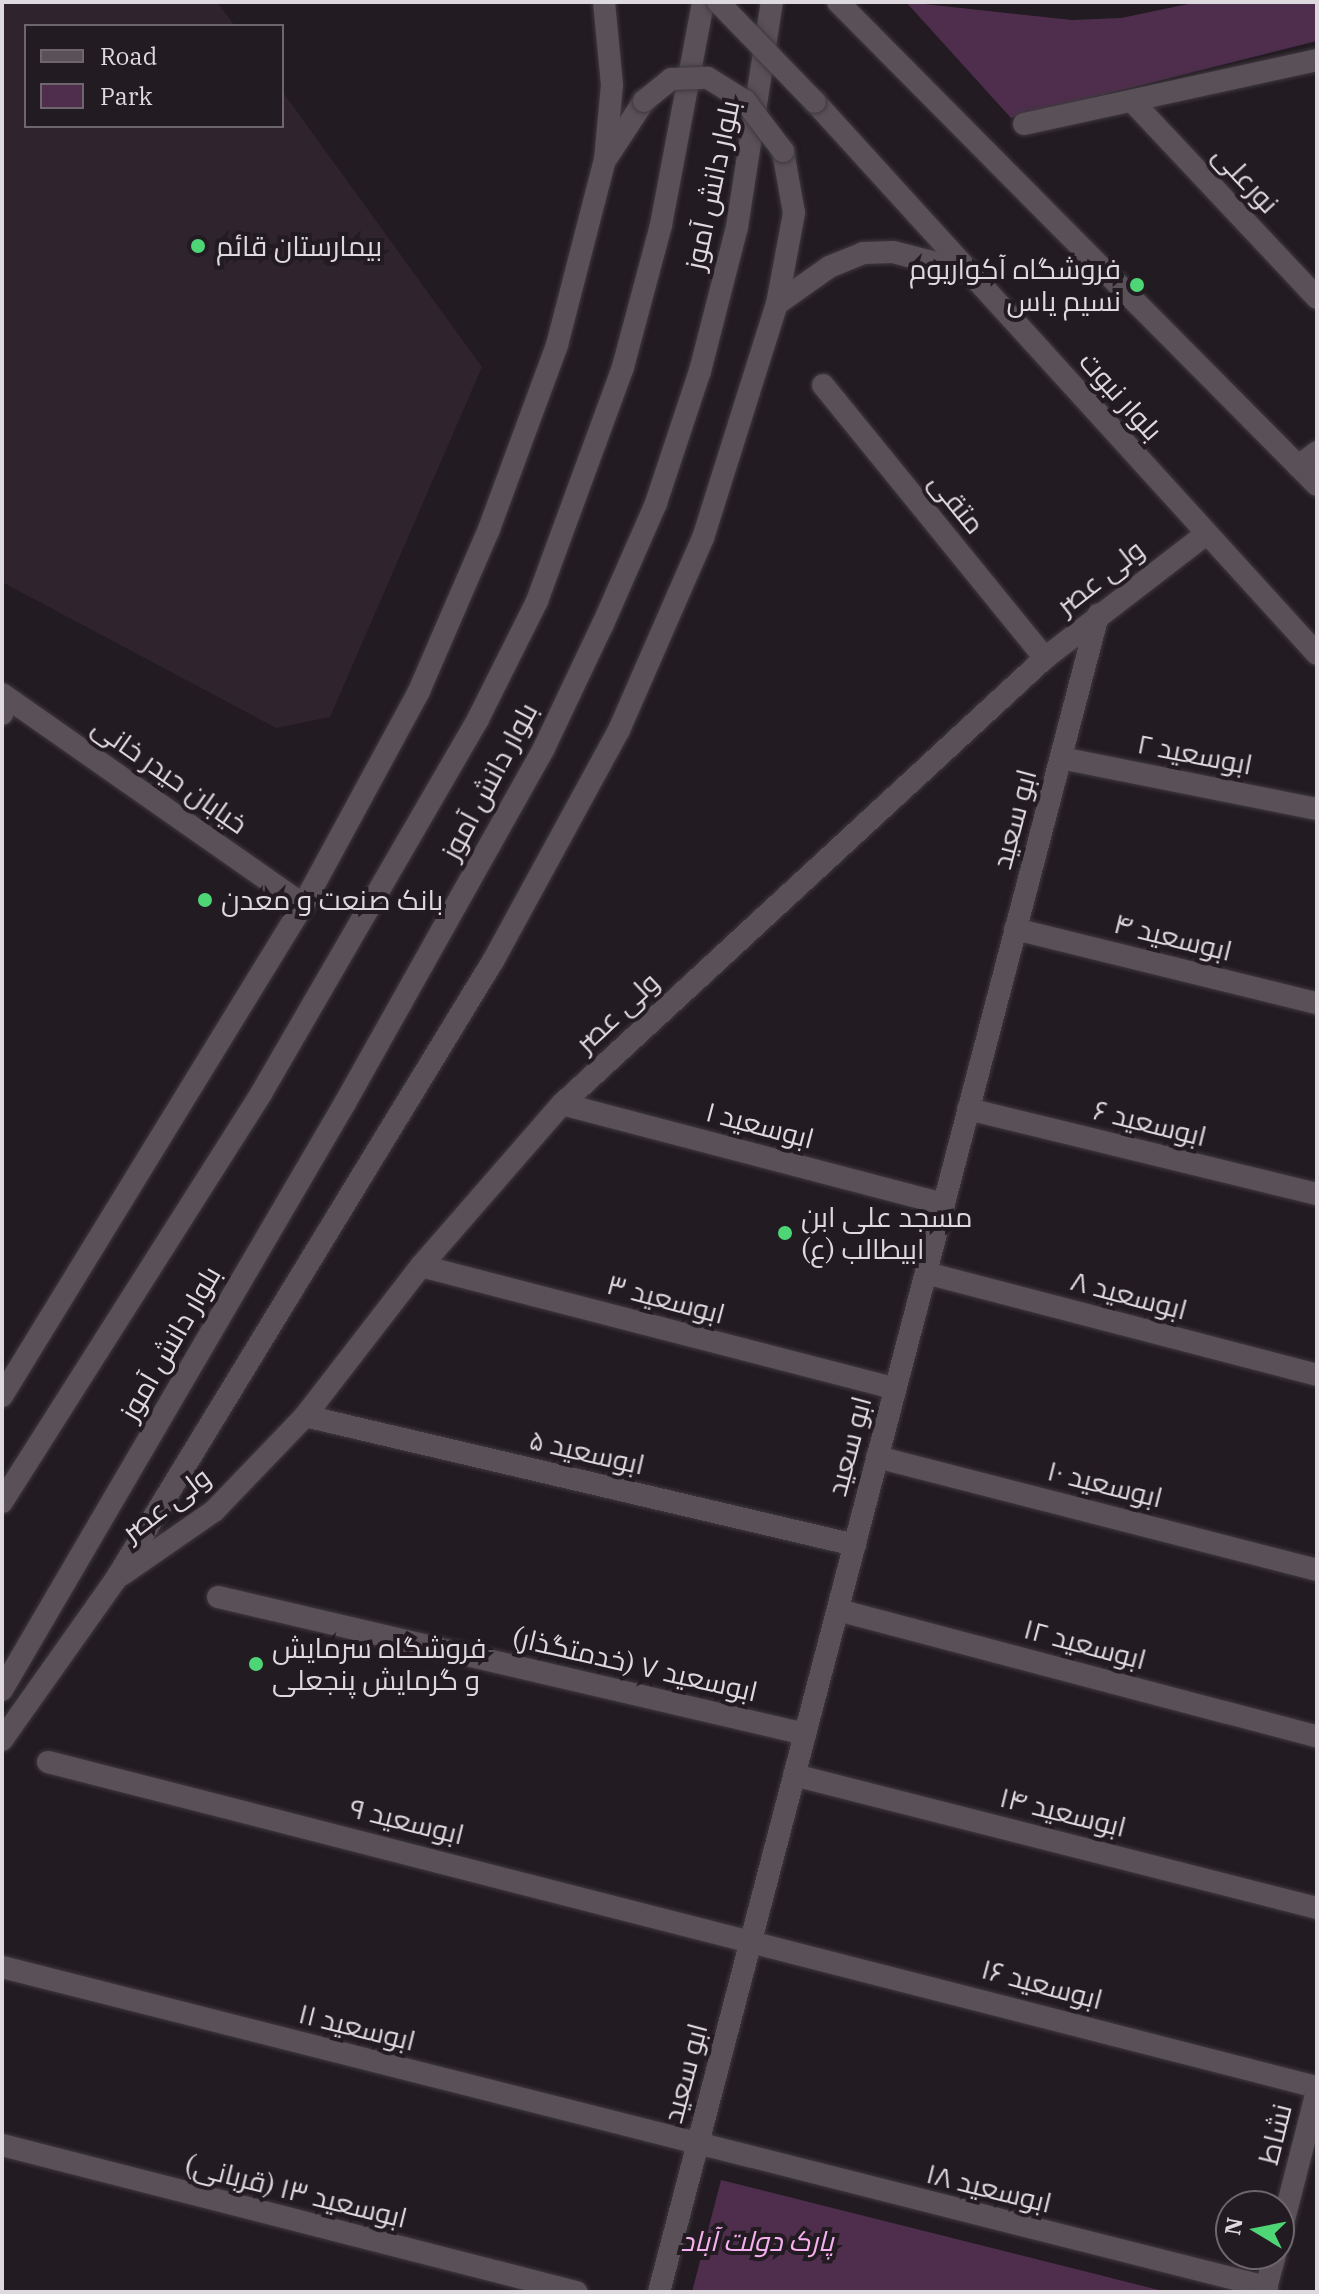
<!DOCTYPE html>
<html>
<head>
<meta charset="utf-8">
<style>
  body { margin:0 }
  #map { position:relative; width:1319px; height:2294px; overflow:hidden; background:#221b21; font-family:"IBM Plex Serif",Cairo,serif }
  div>[style] { position:absolute }
  .built>* { inset:0; background:#2f232d }
  .green>* { inset:0; background:#4f2e4d }
  .roads { filter:drop-shadow(0 0 2px #3e393e) drop-shadow(0 0 2px #3e393e) }
  .minor>* { height:22px; margin:-11px; padding:0 11px; transform-origin:11px; border-radius:11px; background:#595058 }
  .tertiary>* { height:22px; margin:-11px; padding:0 11px; transform-origin:11px; border-radius:11px; background:#595058 }
  .secondary>* { height:22px; margin:-11px; padding:0 11px; transform-origin:11px; border-radius:11px; background:#595058 }
  .bridges { filter:drop-shadow(0 0 2px #3e393e) drop-shadow(0 0 2px #3e393e) }
  .secondary-bridge>* { height:22px; margin:-11px; padding:0 11px; transform-origin:11px; border-radius:11px; background:#595058 }
  .dots>* { width:22px; height:22px; translate:-50% -50%; box-sizing:border-box; border:4px solid #221b21; border-radius:50% }
  span { translate:-50% -50%; white-space:nowrap; text-align:center; line-height:1.15; -webkit-text-stroke:8px #221b21; paint-order:stroke }
  .street-label { font-size:28px; color:#ded9de }
  .poi-label { font-size:28px; color:#ded9de }
  .left { translate:0 -50%; text-align:left }
  .right { translate:-100% -50%; text-align:right }
  .park-label { font-size:28px; color:#f6b0f0; font-style:italic }
  .frame { position:absolute; inset:0; border:4px solid #ded9de; pointer-events:none }
  .legend { position:absolute; left:24px; top:24px; width:260px; height:104px; box-sizing:border-box; background:#221b21; border:2px solid #6d676d; margin:0; padding:10px 14px; list-style:none; font-size:24px; color:#ded9de }
  .legend li { display:flex; align-items:center; gap:16px; height:40px }
  .legend b { width:40px; border:2px solid #6d676d }
  .north { position:absolute; left:1215px; top:2190px; width:80px; height:80px; box-sizing:border-box; background:#221b21; border:2px solid #6d676d; border-radius:50%; rotate:280deg; font-size:22px; font-weight:700; line-height:32px; text-align:center; color:#ded9de }
  .north::after { content:''; display:block; margin:auto; width:28px; height:36px; background:#4ed676; clip-path:polygon(50% 0,100% 100%,50% 72%,0 100%) }
</style>
</head>
<body>
<div id="map">
  <div class="built">
    <i style="clip-path:polygon(2px 2px,217px 2px,235px 26px,26px 26px,26px 126px,282px 126px,282px 91px,482px 367px,330px 717px,276px 728px,2px 582px)"></i>
  </div>
  <div class="green">
    <i style="clip-path:polygon(906px 2px,1072px 20px,1121px 18px,1198px 2px,1317px 2px,1317px 41px,1011px 118px)"></i>
    <i style="clip-path:polygon(721px 2180px,1167px 2292px,692px 2292px)"></i>
  </div>
  <div class="roads">
    <div class="minor">
      <i style="left:1132px;top:101px;width:270px;rotate:46.8deg"></i>
      <i style="left:1024px;top:124px;width:300px;rotate:-12.3deg"></i>
      <i style="left:823px;top:385px;width:352px;rotate:50.9deg"></i>
      <i style="left:2px;top:714px;width:17px;rotate:-77deg"></i>
      <i style="left:1061px;top:758px;width:261px;rotate:11.3deg"></i>
      <i style="left:1015px;top:929px;width:311px;rotate:13.8deg"></i>
      <i style="left:562px;top:1104px;width:395px;rotate:14.7deg"></i>
      <i style="left:968px;top:1109px;width:359px;rotate:13.7deg"></i>
      <i style="left:421px;top:1266px;width:490px;rotate:14.5deg"></i>
      <i style="left:926px;top:1273px;width:404px;rotate:14.6deg"></i>
      <i style="left:305px;top:1416px;width:565px;rotate:13.2deg"></i>
      <i style="left:877px;top:1457px;width:454px;rotate:14.4deg"></i>
      <i style="left:218px;top:1597px;width:603px;rotate:13.14deg"></i>
      <i style="left:838px;top:1610px;width:496px;rotate:14.8deg"></i>
      <i style="left:48px;top:1762px;width:1310px;rotate:14.37deg"></i>
      <i style="left:794px;top:1775px;width:540px;rotate:14.27deg"></i>
      <i style="left:2px;top:1967px;width:1305px;rotate:14.2deg"></i>
      <i style="left:2px;top:2145px;width:593px;rotate:14.36deg"></i>
      <i style="left:1279px;top:2239px;width:153px;rotate:-75.6deg"></i>
      <i style="left:1265px;top:2292px;width:39px;rotate:-75deg"></i>
    </div>
    <div class="tertiary">
      <i style="left:2px;top:694px;width:368px;rotate:35deg"></i>
      <i style="left:659px;top:2292px;width:1734px;rotate:-75.33deg"></i>
    </div>
    <div class="secondary">
      <i style="left:838px;top:2px;width:680px;rotate:45.24deg"></i>
      <i style="left:815px;top:102px;width:746px;rotate:47.72deg"></i>
      <i style="left:608px;top:156px;width:66px;rotate:-56.8deg"></i>
      <i style="left:777px;top:304px;width:64px;rotate:-35.4deg"></i>
      <i style="left:829px;top:267px;width:37px;rotate:-22deg"></i>
      <i style="left:863px;top:253px;width:30px;rotate:-2deg"></i>
      <i style="left:893px;top:252px;width:76px;rotate:14.4deg"></i>
      <i style="left:1298px;top:466px;width:24px;rotate:-36deg"></i>
      <i style="left:2px;top:1396px;width:576px;rotate:-58.49deg"></i>
      <i style="left:303px;top:905px;width:243px;rotate:-61.5deg"></i>
      <i style="left:419px;top:691px;width:176px;rotate:-66.6deg"></i>
      <i style="left:489px;top:529px;width:196px;rotate:-69.7deg"></i>
      <i style="left:557px;top:345px;width:191px;rotate:-75.5deg"></i>
      <i style="left:605px;top:160px;width:75px;rotate:-84.7deg"></i>
      <i style="left:612px;top:85px;width:83px;rotate:-95.5deg"></i>
      <i style="left:2px;top:1502px;width:485px;rotate:-57.6deg"></i>
      <i style="left:262px;top:1092px;width:431px;rotate:-59.9deg"></i>
      <i style="left:478px;top:719px;width:132px;rotate:-63.4deg"></i>
      <i style="left:537px;top:601px;width:249px;rotate:-69.8deg"></i>
      <i style="left:623px;top:367px;width:147px;rotate:-75deg"></i>
      <i style="left:661px;top:225px;width:227px;rotate:-79.3deg"></i>
      <i style="left:123px;top:1574px;width:111px;rotate:-34.7deg"></i>
      <i style="left:214px;top:1511px;width:132px;rotate:-46.2deg"></i>
      <i style="left:305px;top:1416px;width:190px;rotate:-52.3deg"></i>
      <i style="left:421px;top:1266px;width:215px;rotate:-49deg"></i>
      <i style="left:562px;top:1104px;width:657px;rotate:-42.72deg"></i>
      <i style="left:1045px;top:658px;width:203px;rotate:-37.6deg"></i>
      <i style="left:2px;top:1690px;width:680px;rotate:-59.7deg"></i>
      <i style="left:345px;top:1103px;width:407px;rotate:-60.7deg"></i>
      <i style="left:544px;top:748px;width:137px;rotate:-64.6deg"></i>
      <i style="left:603px;top:624px;width:132px;rotate:-66.3deg"></i>
      <i style="left:656px;top:503px;width:139px;rotate:-71.6deg"></i>
      <i style="left:700px;top:371px;width:149px;rotate:-75.6deg"></i>
      <i style="left:737px;top:227px;width:228px;rotate:-81.2deg"></i>
      <i style="left:2px;top:1740px;width:197px;rotate:-54.7deg"></i>
      <i style="left:116px;top:1579px;width:724px;rotate:-58.62deg"></i>
      <i style="left:493px;top:961px;width:263px;rotate:-61.4deg"></i>
      <i style="left:619px;top:730px;width:210px;rotate:-66.4deg"></i>
      <i style="left:703px;top:538px;width:245px;rotate:-72.5deg"></i>
      <i style="left:777px;top:304px;width:93px;rotate:-79.4deg"></i>
      <i style="left:794px;top:213px;width:63px;rotate:-100.1deg"></i>
    </div>
  </div>
  <div class="bridges">
    <div class="secondary-bridge">
      <i style="left:718px;top:2px;width:139px;rotate:45.9deg"></i>
      <i style="left:644px;top:101px;width:35px;rotate:-39deg"></i>
      <i style="left:671px;top:79px;width:37px;rotate:-2deg"></i>
      <i style="left:708px;top:78px;width:44px;rotate:31.9deg"></i>
      <i style="left:745px;top:101px;width:63px;rotate:52.8deg"></i>
    </div>
  </div>
  <div class="dots">
    <i style="left:198px;top:246px;background:#4ed676"></i>
    <i style="left:1137px;top:285px;background:#4ed676"></i>
    <i style="left:205px;top:900px;background:#4ed676"></i>
    <i style="left:785px;top:1233px;background:#4ed676"></i>
    <i style="left:256px;top:1664px;background:#4ed676"></i>
  </div>
  <div class="street-label">
    <span style="left:1246px;top:179px;rotate:47deg">نورعلی</span>
    <span style="left:712px;top:185px;rotate:-78deg">بلوار دانش آموز</span>
    <span style="left:1121px;top:396px;rotate:48deg">بلوار نبوت</span>
    <span style="left:957px;top:503px;rotate:51deg">متقی</span>
    <span style="left:1100px;top:577px;rotate:-38deg">ولی عصر</span>
    <span style="left:1195px;top:754px;rotate:11deg">ابوسعید ۲</span>
    <span style="left:170px;top:775px;rotate:35deg">خیابان حیدر خانی</span>
    <span style="left:489px;top:781px;rotate:-62deg">بلوار دانش آموز</span>
    <span style="left:1014px;top:819px;rotate:-75deg">ابو سعید</span>
    <span style="left:1173px;top:937px;rotate:14deg">ابوسعید ۴</span>
    <span style="left:617px;top:1012px;rotate:-43deg">ولی عصر</span>
    <span style="left:1150px;top:1123px;rotate:14deg">ابوسعید ۶</span>
    <span style="left:760px;top:1125px;rotate:15deg">ابوسعید ۱</span>
    <span style="left:1129px;top:1295px;rotate:15deg">ابوسعید ۸</span>
    <span style="left:666px;top:1299px;rotate:15deg">ابوسعید ۳</span>
    <span style="left:170px;top:1343px;rotate:-60deg">بلوار دانش آموز</span>
    <span style="left:849px;top:1446px;rotate:-75deg">ابو سعید</span>
    <span style="left:587px;top:1452px;rotate:13deg">ابوسعید ۵</span>
    <span style="left:1105px;top:1484px;rotate:14deg">ابوسعید ۱۰</span>
    <span style="left:166px;top:1504px;rotate:-37deg">ولی عصر</span>
    <span style="left:1085px;top:1644px;rotate:15deg">ابوسعید ۱۲</span>
    <span style="left:635px;top:1664px;rotate:13deg">ابوسعید ۷ (خدمتگذار)</span>
    <span style="left:1063px;top:1812px;rotate:14deg">ابوسعید ۱۴</span>
    <span style="left:407px;top:1821px;rotate:14deg">ابوسعید ۹</span>
    <span style="left:1042px;top:1984px;rotate:15deg">ابوسعید ۱۶</span>
    <span style="left:357px;top:2027px;rotate:14deg">ابوسعید ۱۱</span>
    <span style="left:685px;top:2073px;rotate:-75deg">ابو سعید</span>
    <span style="left:1275px;top:2134px;rotate:-76deg">نشاط</span>
    <span style="left:989px;top:2188px;rotate:14deg">ابوسعید ۱۸</span>
    <span style="left:296px;top:2191px;rotate:14deg">ابوسعید ۱۳ (قربانی)</span>
  </div>
  <div class="poi-label">
    <span class="left" style="left:216px;top:246px">بیمارستان قائم</span>
    <span class="right" style="left:1121px;top:285px">فروشگاه آکواریوم<br>نسیم یاس</span>
    <span class="left" style="left:221px;top:900px">بانک صنعت و معدن</span>
    <span class="left" style="left:801px;top:1233px">مسجد علی ابن<br>ابیطالب (ع)</span>
    <span class="left" style="left:272px;top:1664px">فروشگاه سرمایش<br>و گرمایش پنجعلی</span>
  </div>
  <div class="park-label">
    <span style="left:757px;top:2241px">پارک دولت آباد</span>
  </div>
  <div class="frame"></div>
  <ul class="legend">
  <li><b style="height:10px;background:#595058"></b>Road</li>
  <li><b style="height:22px;background:#4f2e4d"></b>Park</li>
  </ul>
  <div class="north">N</div>
</div>
</body>
</html>
